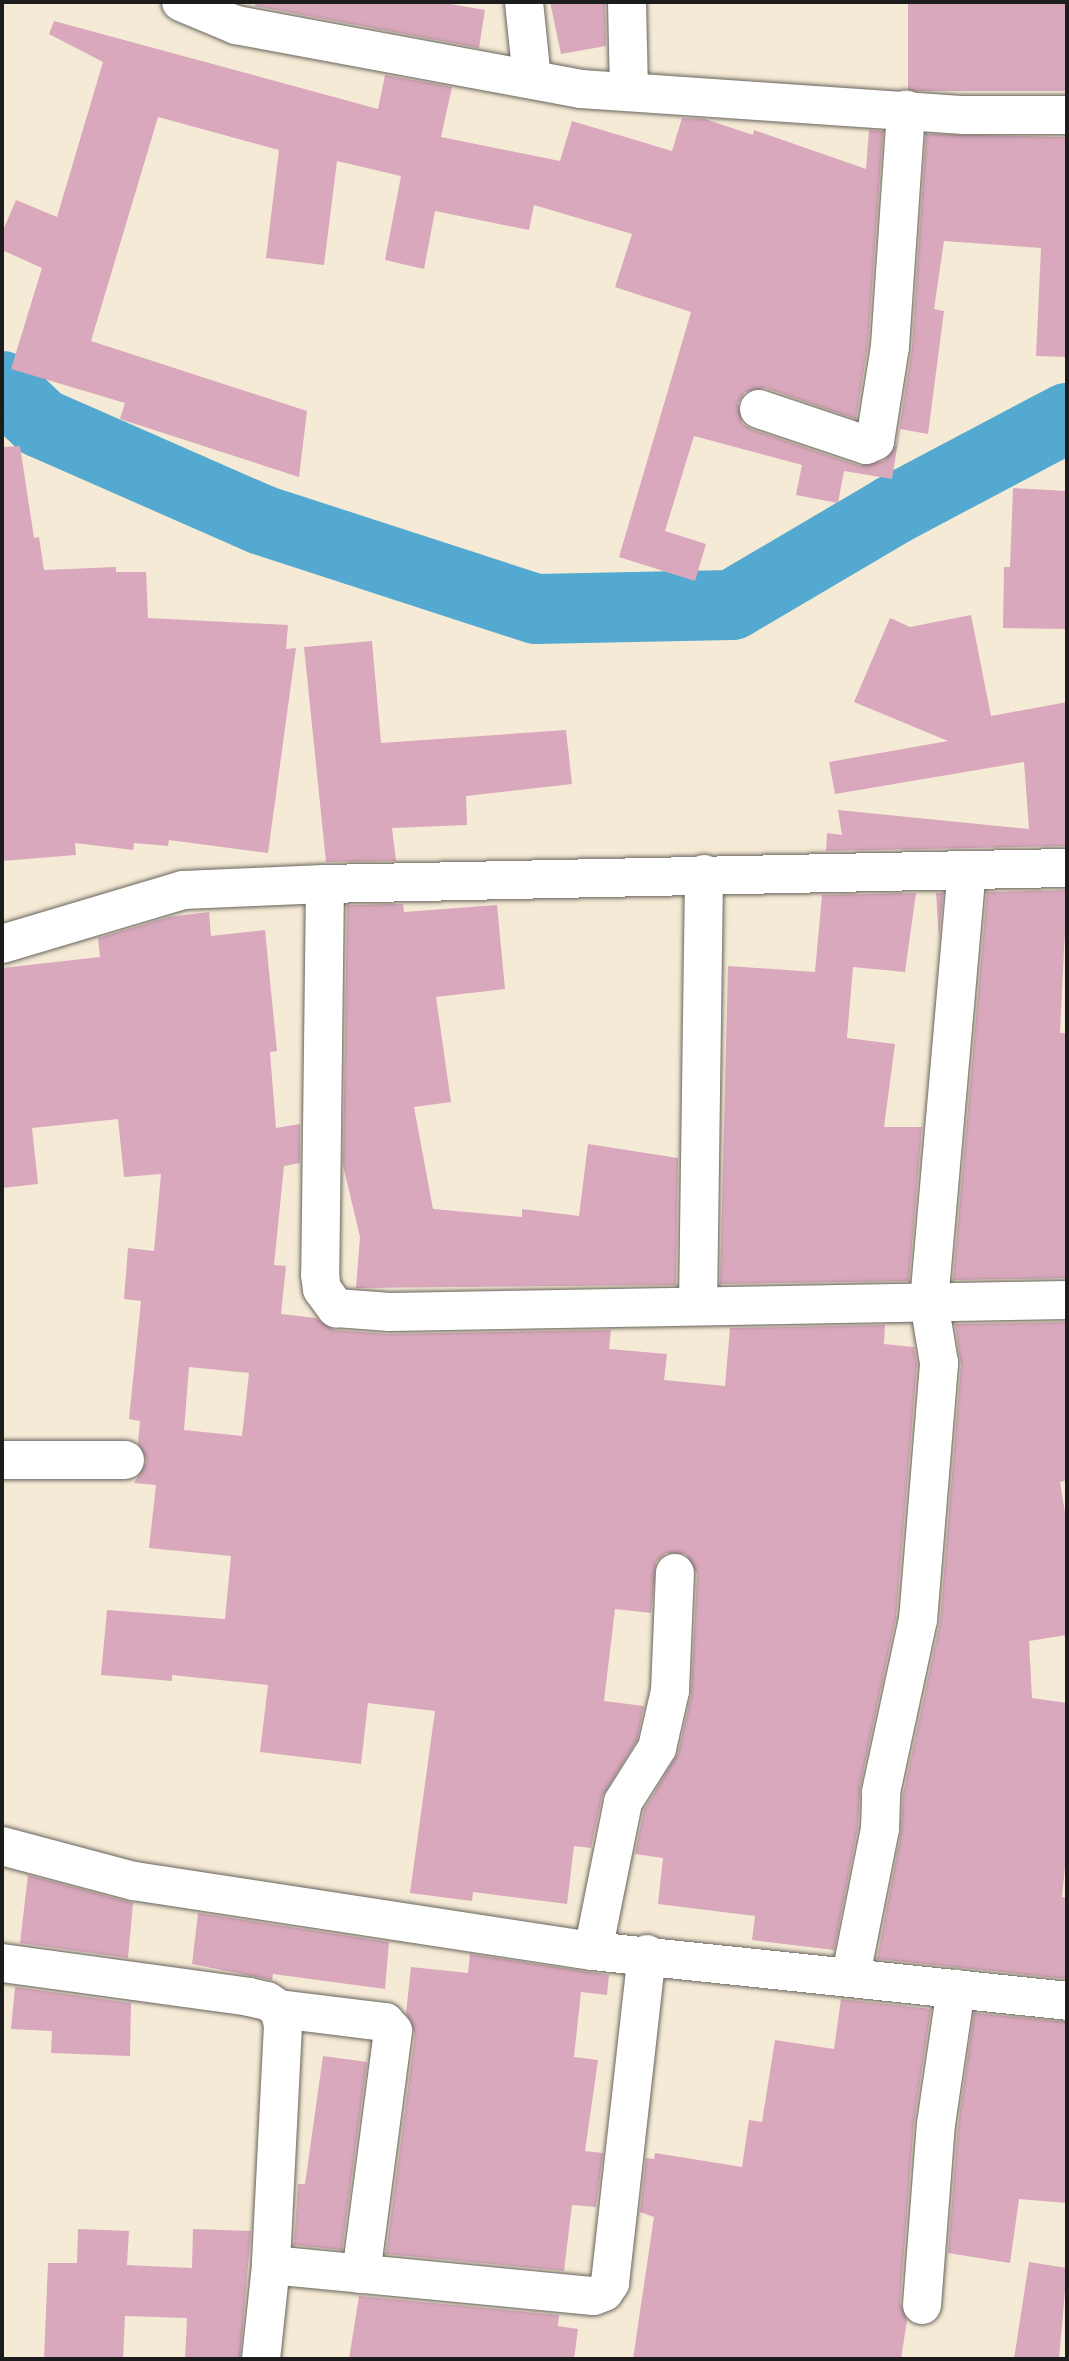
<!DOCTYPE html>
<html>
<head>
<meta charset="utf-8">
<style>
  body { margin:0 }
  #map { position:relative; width:1069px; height:2361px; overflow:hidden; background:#f5ead5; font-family:Delius,sans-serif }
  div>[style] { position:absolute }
  .river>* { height:70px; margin:-35px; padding:0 35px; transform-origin:35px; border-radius:35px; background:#54a9d0 }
  .building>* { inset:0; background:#d9a8bc; transform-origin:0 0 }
  .roads { filter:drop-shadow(0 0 2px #68645d) drop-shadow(0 0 2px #68645d) }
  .minor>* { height:38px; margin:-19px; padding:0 19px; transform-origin:19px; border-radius:19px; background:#fff }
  span { translate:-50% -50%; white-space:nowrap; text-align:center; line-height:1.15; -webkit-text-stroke:7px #fff; paint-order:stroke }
  .frame { position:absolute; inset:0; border:4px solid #1c1c1c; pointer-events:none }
</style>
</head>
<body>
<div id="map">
  <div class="river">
    <i style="left:2px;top:386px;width:54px;rotate:43.5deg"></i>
    <i style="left:41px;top:423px;width:241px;rotate:23.7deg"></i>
    <i style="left:262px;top:520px;width:288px;rotate:18deg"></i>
    <i style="left:536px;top:609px;width:196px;rotate:-1.2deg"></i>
    <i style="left:732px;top:605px;width:187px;rotate:-30.5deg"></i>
    <i style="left:893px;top:510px;width:197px;rotate:-27.9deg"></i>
  </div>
  <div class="building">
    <i style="clip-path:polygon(255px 2px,439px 2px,485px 10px,479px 48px,255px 6px)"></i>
    <i style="clip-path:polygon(550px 2px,605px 2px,606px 46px,561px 54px)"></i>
    <i style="left:908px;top:2px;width:159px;height:89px"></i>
    <i style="clip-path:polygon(54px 21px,378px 109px,385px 75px,452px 87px,441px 137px,560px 161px,572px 121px,672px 151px,682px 118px,705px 119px,753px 135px,754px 130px,866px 169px,869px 130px,883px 131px,868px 344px,856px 419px,765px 388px,745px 392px,738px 403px,742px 423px,751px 429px,860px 466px,884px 461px,897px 444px,912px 348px,926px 134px,1067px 137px,1067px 357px,1036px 356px,1041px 248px,944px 241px,934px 309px,944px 311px,928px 434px,900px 429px,892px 479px,844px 471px,838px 503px,796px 495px,802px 465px,694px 436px,665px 531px,706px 544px,695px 581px,619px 557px,691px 312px,615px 287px,632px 234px,534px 205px,529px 230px,435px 211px,424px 269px,385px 260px,401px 176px,337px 161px,324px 265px,266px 258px,279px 150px,158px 117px,91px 341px,307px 411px,299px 477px,120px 419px,125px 403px,11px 369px,42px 268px,2px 250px,2px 233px,16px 200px,57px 217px,103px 62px,49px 34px)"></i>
    <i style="clip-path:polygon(20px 446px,34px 538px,39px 537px,44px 570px,116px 567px,116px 572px,146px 572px,148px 618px,288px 625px,286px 649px,296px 648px,268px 853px,169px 840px,168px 846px,134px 843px,133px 850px,75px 843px,76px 855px,2px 861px,2px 447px)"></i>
    <i style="clip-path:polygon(1013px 488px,1067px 491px,1067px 629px,1003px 628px,1004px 567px,1010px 567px)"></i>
    <i style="clip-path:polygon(971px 615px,991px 716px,1067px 702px,1067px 846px,826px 851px,827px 833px,842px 835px,838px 810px,1029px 829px,1024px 762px,835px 794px,829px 762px,948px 741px,854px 702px,890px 618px,910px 627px)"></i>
    <i style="clip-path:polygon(372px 641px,381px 743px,566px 730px,572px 784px,466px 796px,467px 825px,392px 828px,396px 861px,326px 862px,304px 647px)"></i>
    <i style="clip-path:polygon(1067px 890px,1060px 1033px,1067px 1033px,1067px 1278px,953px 1280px,987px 892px)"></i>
    <i style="clip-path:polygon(916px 893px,905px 972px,853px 967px,847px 1038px,895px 1044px,884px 1127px,922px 1127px,909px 1281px,720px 1284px,728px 966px,815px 972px,822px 895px)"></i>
    <i style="clip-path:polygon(936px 893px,943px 893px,939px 938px)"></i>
    <i style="clip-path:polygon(403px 904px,404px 912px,497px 905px,505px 989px,436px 997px,451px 1102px,414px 1107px,433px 1209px,522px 1217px,522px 1209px,579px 1216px,588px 1144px,678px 1158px,676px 1285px,356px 1288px,360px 1237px,343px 1165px,347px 905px)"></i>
    <i style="clip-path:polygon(evenodd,209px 912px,211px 936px,265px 930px,277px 1051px,270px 1052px,276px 1128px,300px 1124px,300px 1163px,284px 1166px,274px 1265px,286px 1266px,281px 1314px,316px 1318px,334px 1330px,388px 1334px,611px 1330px,609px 1349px,667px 1354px,664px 1380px,725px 1386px,730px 1328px,885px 1325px,884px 1344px,914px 1347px,917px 1364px,896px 1617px,860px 1787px,858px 1827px,834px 1950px,752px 1940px,755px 1916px,658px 1904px,663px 1858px,635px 1854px,644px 1810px,678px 1753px,691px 1696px,697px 1574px,686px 1554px,666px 1553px,656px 1562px,651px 1613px,615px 1609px,604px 1701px,644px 1706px,637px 1740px,602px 1797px,591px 1848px,574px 1846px,567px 1904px,473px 1892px,472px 1901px,410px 1893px,435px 1711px,368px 1703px,361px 1764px,260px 1752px,268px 1685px,172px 1675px,172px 1681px,101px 1675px,107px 1610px,225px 1619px,231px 1556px,149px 1548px,156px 1485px,134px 1483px,147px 1461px,138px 1443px,140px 1421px,129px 1419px,141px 1301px,124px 1299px,128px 1248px,154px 1251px,161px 1174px,124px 1177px,118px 1119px,32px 1128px,38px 1184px,2px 1188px,2px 968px,100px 957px,98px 938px,169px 917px,209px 912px,189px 1367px,249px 1373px,242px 1436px,184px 1430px,189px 1367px)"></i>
    <i style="clip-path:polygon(1067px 1322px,1067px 1480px,1060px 1482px,1067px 1524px,1067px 1635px,1029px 1641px,1032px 1698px,1067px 1703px,1067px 1847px,1062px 1897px,1067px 1898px,1067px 1979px,877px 1959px,901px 1833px,903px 1795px,940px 1622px,961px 1365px,955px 1324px)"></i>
    <i style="clip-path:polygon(28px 1875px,133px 1903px,128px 1958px,20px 1943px)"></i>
    <i style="clip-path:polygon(198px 1913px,389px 1942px,385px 1989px,273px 1974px,272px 1980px,192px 1964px)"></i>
    <i style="clip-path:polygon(470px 1954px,609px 1975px,607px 1995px,581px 1992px,574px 2057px,598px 2060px,585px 2151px,603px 2153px,596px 2207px,572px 2205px,564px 2271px,386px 2254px,415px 2034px,406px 2013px,411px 1967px,468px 1973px)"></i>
    <i style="clip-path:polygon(15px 1987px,131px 2003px,130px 2056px,51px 2053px,52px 2031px,11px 2029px)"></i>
    <i style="clip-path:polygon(841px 1999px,931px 2009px,914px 2122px,900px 2303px,907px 2320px,901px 2359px,633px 2359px,654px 2217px,640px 2212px,646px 2158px,654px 2159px,655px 2153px,742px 2167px,749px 2120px,762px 2122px,775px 2040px,834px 2049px)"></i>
    <i style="clip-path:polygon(974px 2013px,1067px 2022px,1067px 2203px,1019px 2199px,1010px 2263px,948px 2253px,958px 2126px)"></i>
    <i style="clip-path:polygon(323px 2056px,367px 2062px,342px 2250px,294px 2245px,298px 2184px,305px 2184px)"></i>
    <i style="clip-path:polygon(78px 2229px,129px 2231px,127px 2265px,192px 2268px,193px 2229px,251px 2231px,240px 2359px,185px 2359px,187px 2318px,125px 2316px,123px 2359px,44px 2359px,48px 2263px,77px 2263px)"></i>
    <i style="clip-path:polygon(1029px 2262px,1067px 2268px,1059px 2359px,1014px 2359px)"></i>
    <i style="clip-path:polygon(359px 2296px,559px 2315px,558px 2326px,578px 2329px,574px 2359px,349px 2359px)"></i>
  </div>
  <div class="roads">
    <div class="minor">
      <i style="left:181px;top:2px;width:60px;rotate:22.7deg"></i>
      <i style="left:236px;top:25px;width:351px;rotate:10.5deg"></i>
      <i style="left:581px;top:89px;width:384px;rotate:3.9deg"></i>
      <i style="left:964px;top:115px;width:103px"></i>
      <i style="left:524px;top:2px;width:78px;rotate:84.1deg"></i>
      <i style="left:627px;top:2px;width:90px;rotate:88.7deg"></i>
      <i style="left:759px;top:409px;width:113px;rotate:18.6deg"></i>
      <i style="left:866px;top:445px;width:10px;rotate:-24deg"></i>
      <i style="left:875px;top:441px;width:96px;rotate:-81deg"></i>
      <i style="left:890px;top:346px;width:237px;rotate:-86.1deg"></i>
      <i style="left:325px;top:884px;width:742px;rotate:-1.24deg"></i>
      <i style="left:2px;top:944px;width:189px;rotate:-16.6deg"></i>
      <i style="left:183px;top:890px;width:142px;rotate:-2.4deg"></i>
      <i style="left:325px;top:884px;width:391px;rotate:90.7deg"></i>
      <i style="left:320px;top:1275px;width:14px;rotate:82deg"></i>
      <i style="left:322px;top:1289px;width:24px;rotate:54deg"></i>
      <i style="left:336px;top:1308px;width:54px;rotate:4.2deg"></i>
      <i style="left:390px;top:1312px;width:677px;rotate:-1.02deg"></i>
      <i style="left:698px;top:1306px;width:432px;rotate:-89.2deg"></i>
      <i style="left:2px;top:1460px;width:123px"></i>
      <i style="left:2px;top:1846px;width:137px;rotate:14.9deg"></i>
      <i style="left:134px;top:1881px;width:464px;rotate:8.7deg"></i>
      <i style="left:593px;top:1951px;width:477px;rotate:6deg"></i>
      <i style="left:593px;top:1951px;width:152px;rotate:-78.6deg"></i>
      <i style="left:623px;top:1802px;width:64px;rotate:-57.8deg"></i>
      <i style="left:657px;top:1748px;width:58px;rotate:-77.2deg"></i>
      <i style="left:670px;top:1691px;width:118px;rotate:-87.6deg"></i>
      <i style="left:2px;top:1963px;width:249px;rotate:7.8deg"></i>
      <i style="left:249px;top:1997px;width:18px;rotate:13deg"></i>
      <i style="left:267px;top:2001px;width:14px;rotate:34deg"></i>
      <i style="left:279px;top:2009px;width:16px;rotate:76deg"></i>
      <i style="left:283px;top:2025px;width:240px;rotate:92.9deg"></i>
      <i style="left:851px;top:1975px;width:149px;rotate:-78.8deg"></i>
      <i style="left:880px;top:1829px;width:37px;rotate:-88deg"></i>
      <i style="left:881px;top:1792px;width:176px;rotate:-77.9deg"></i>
      <i style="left:918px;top:1620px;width:258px;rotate:-85.3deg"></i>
      <i style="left:939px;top:1363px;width:62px;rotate:-99.3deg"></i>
      <i style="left:929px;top:1302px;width:433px;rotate:-85deg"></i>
      <i style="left:279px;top:2009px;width:107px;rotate:7deg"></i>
      <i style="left:385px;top:2022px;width:12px;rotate:48deg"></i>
      <i style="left:393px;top:2031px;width:245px;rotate:97.5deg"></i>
      <i style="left:922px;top:2305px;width:182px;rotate:-85.6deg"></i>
      <i style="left:936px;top:2124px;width:137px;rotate:-81.6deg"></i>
      <i style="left:261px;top:2359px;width:95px;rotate:-83.9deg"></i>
      <i style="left:271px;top:2265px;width:324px;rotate:5.5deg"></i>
      <i style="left:594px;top:2296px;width:11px;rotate:-22deg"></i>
      <i style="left:604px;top:2292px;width:11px;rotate:-56deg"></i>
      <i style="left:610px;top:2283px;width:331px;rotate:-83.6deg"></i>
    </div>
  </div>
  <div class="frame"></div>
</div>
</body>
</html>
